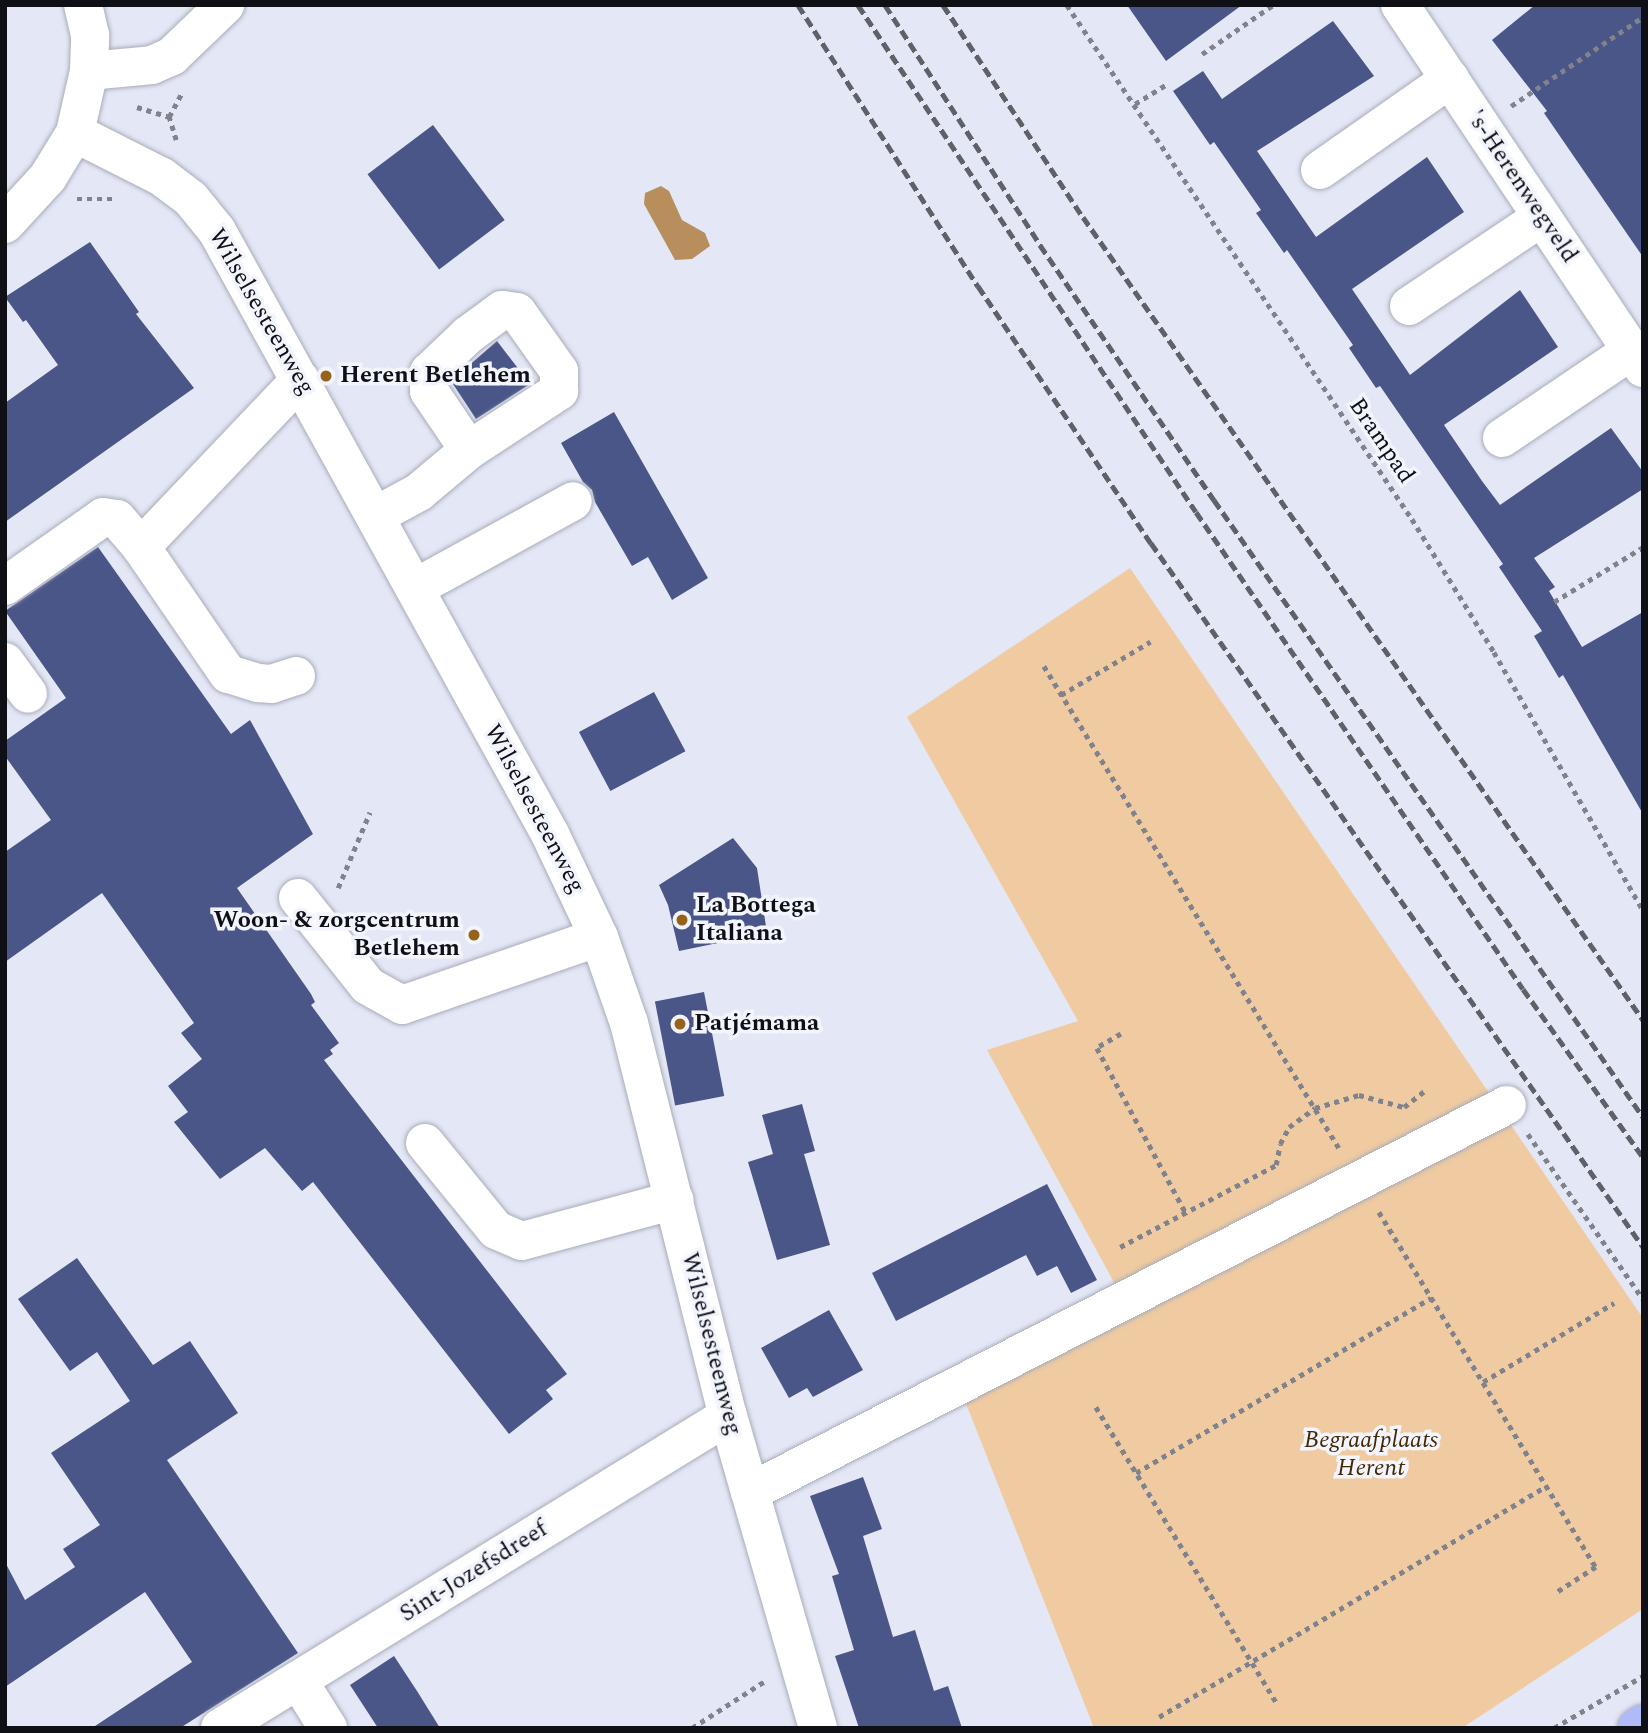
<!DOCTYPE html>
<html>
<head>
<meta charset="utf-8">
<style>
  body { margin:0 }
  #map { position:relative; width:1648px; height:1733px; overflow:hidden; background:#e4e8f6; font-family:Spectral,serif }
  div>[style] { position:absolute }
  .green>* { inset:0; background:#f0cba1 }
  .water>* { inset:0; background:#b88e5c }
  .building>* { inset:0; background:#4a5588; transform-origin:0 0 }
  .path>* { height:4.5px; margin-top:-2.25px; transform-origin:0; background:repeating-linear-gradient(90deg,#80828c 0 5px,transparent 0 10px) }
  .roads { filter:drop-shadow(0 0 2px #a9acba) drop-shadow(0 0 2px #a9acba) }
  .minor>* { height:38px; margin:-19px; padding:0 19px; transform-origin:19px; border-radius:19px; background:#fff }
  .major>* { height:38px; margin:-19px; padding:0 19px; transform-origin:19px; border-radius:19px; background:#afbbf8 }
  .rail>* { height:5px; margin-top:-2.5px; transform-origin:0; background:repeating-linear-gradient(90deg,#5f6169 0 10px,transparent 0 15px) }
  .dots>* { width:19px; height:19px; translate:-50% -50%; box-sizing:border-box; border:4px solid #f3f5fe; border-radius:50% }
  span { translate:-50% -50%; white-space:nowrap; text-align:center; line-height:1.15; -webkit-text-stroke:7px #f3f5fe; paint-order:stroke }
  .street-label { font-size:24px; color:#0f1015 }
  .poi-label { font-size:24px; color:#0f1015; font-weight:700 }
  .left { translate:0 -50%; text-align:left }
  .right { translate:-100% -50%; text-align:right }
  .park-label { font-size:24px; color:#452800; font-style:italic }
  .frame { position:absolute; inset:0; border:7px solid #0f1015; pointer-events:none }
</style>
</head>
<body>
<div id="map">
  <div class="green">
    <i style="clip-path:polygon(1130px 568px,1643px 1318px,1643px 1609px,1462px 1728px,1094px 1728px,963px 1396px,1116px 1286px,987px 1050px,1078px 1021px,907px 717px)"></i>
  </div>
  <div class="water">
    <i style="clip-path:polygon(661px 186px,669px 191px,682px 220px,705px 233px,710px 246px,692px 259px,675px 260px,644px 204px,645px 193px)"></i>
  </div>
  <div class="building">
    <i style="clip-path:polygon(1127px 5px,1242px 5px,1166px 61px)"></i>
    <i style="clip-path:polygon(1535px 5px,1643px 5px,1643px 257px,1544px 113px,1547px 111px,1492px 40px)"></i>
    <i style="clip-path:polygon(1333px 21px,1374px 76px,1257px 151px,1316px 237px,1427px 157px,1464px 212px,1352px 289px,1410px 375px,1520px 290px,1558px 347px,1444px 425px,1482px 481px,1500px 505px,1611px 428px,1643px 472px,1643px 489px,1534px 558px,1555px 587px,1549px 591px,1582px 647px,1643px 612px,1643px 814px,1563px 675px,1559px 678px,1534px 636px,1542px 631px,1499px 567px,1503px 564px,1380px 386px,1376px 388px,1349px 348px,1353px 345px,1287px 250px,1284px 253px,1256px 213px,1261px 210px,1214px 142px,1210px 145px,1173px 91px,1203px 71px,1222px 99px)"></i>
    <i style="left:433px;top:125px;width:119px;height:82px;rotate:53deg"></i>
    <i style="clip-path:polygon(90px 242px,139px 312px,136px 314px,194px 388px,5px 522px,5px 403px,58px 365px,26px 320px,23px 322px,5px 297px)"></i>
    <i style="clip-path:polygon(497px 341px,530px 384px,476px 419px,451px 381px)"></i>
    <i style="clip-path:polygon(614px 412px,708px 578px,672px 600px,648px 557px,632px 566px,595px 502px,592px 490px,583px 482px,561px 443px)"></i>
    <i style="clip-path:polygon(98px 547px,231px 734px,250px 720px,313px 834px,237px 888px,311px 994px,315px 1002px,311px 1005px,339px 1043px,330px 1050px,333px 1054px,324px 1060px,567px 1374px,546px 1390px,553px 1399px,509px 1434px,313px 1182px,302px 1191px,265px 1148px,220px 1179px,174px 1122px,188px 1112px,168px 1086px,202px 1059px,181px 1033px,194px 1023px,102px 893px,5px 962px,5px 852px,51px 820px,5px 756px,5px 741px,66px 698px,5px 611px)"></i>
    <i style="left:654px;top:692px;width:67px;height:85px;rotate:62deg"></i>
    <i style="clip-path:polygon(733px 838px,757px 868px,767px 933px,679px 951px,668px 905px,659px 885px)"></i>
    <i style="left:704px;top:992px;width:106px;height:50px;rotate:79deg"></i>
    <i style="clip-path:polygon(802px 1104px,815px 1151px,804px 1154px,830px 1245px,777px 1260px,748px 1162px,773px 1154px,762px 1115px)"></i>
    <i style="clip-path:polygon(1047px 1184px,1097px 1280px,1071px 1293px,1057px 1266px,1037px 1276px,1026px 1255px,896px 1321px,872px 1273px)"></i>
    <i style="clip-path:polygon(77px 1258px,153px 1365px,190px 1341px,238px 1413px,167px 1460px,298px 1653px,180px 1728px,92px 1728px,192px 1662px,145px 1592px,5px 1687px,5px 1562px,25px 1600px,75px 1567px,63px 1549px,100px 1525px,51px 1453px,130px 1401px,97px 1352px,70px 1371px,18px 1299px)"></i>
    <i style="clip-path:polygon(829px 1310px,863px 1370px,813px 1397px,807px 1388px,789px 1398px,761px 1348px)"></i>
    <i style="clip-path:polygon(863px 1477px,882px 1529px,863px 1536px,893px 1637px,915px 1630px,934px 1691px,948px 1686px,962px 1728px,859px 1728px,835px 1656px,854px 1650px,832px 1576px,839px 1574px,810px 1496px)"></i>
    <i style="clip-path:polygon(394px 1656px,417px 1691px,440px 1728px,378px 1728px,350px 1685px)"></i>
  </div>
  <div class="path">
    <i style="left:1067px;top:5px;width:619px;rotate:56.13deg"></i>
    <i style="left:1412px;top:519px;width:156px;rotate:58.3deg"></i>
    <i style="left:1494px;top:652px;width:298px;rotate:60deg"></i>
    <i style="left:1202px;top:54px;width:86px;rotate:-34.6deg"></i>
    <i style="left:1135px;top:104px;width:38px;rotate:-32deg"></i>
    <i style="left:1511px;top:106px;width:159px;rotate:-34deg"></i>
    <i style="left:137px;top:107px;width:34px;rotate:17deg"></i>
    <i style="left:176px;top:140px;width:24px;rotate:-107deg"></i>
    <i style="left:169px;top:117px;width:27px;rotate:-62deg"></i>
    <i style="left:77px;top:199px;width:40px"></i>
    <i style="left:1554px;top:602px;width:105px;rotate:-31.7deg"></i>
    <i style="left:1044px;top:666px;width:565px;rotate:58.53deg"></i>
    <i style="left:1061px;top:695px;width:104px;rotate:-30.8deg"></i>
    <i style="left:338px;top:888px;width:82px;rotate:-67.2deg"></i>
    <i style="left:1121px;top:1034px;width:28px;rotate:150deg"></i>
    <i style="left:1097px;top:1048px;width:187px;rotate:61.7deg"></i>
    <i style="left:1528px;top:1134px;width:201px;rotate:55.1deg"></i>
    <i style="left:1379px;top:1212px;width:416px;rotate:58.6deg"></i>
    <i style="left:1596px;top:1567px;width:48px;rotate:147deg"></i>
    <i style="left:1120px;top:1247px;width:176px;rotate:-27.7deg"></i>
    <i style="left:1276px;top:1165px;width:21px;rotate:-79deg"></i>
    <i style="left:1280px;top:1144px;width:19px;rotate:-62deg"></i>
    <i style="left:1289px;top:1127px;width:32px;rotate:-36deg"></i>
    <i style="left:1315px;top:1108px;width:46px;rotate:-16.5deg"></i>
    <i style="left:1359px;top:1095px;width:47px;rotate:14.9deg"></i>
    <i style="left:1404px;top:1107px;width:29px;rotate:-38deg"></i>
    <i style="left:1483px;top:1382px;width:153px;rotate:-31.1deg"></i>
    <i style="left:1096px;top:1407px;width:347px;rotate:58.6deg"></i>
    <i style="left:1136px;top:1473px;width:343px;rotate:-30.7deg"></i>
    <i style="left:1159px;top:1717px;width:451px;rotate:-30.8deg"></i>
    <i style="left:692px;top:1728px;width:87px;rotate:-32.8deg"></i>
    <i style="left:1554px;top:1728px;width:103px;rotate:-30.3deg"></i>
  </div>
  <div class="roads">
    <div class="minor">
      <i style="left:1400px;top:5px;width:437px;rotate:56.2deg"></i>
      <i style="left:89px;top:71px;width:63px;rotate:-5.4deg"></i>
      <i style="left:152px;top:65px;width:22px;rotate:-24deg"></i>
      <i style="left:172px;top:56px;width:74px;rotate:-43.9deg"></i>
      <i style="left:75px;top:133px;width:97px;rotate:26.8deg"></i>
      <i style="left:162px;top:177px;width:36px;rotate:37deg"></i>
      <i style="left:191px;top:199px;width:41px;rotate:50.9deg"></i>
      <i style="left:217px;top:231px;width:689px;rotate:61.09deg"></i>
      <i style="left:550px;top:834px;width:114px;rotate:64.6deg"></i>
      <i style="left:599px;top:937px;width:91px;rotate:70.8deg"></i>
      <i style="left:629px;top:1023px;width:405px;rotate:75.9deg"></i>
      <i style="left:728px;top:1416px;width:325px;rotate:73.9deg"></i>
      <i style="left:1320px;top:170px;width:159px;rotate:-35deg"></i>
      <i style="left:5px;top:224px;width:64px;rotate:-47.5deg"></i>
      <i style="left:48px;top:177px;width:52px;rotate:-58.5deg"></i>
      <i style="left:75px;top:133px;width:64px;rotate:-77.3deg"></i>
      <i style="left:89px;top:71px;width:36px;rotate:-88deg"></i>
      <i style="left:90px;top:35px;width:31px;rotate:-103deg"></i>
      <i style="left:1409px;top:306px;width:160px;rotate:-33.8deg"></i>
      <i style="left:1502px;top:438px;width:156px;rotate:-34deg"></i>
      <i style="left:375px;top:516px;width:50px;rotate:-28.6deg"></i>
      <i style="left:419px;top:492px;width:65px;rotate:-40deg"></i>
      <i style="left:469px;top:450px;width:108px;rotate:-33.2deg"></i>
      <i style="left:559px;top:391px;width:20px;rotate:-90deg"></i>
      <i style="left:559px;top:371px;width:72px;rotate:-125.4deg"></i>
      <i style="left:517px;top:312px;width:15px;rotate:-172deg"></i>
      <i style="left:502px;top:310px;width:42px;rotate:143.7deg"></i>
      <i style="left:468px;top:335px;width:54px;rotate:136.5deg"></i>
      <i style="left:429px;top:372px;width:19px;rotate:90deg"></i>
      <i style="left:429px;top:391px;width:71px;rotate:55.9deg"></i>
      <i style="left:5px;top:586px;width:120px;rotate:-35.1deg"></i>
      <i style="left:103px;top:517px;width:14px;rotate:8deg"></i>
      <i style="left:117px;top:519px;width:37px;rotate:49deg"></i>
      <i style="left:415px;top:588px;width:180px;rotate:-28.8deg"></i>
      <i style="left:5px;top:662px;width:39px;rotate:54deg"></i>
      <i style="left:296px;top:676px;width:25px;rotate:162deg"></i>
      <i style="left:272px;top:684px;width:14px;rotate:-176deg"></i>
      <i style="left:258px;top:683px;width:31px;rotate:-163deg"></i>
      <i style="left:228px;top:674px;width:154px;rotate:-124.4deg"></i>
      <i style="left:141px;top:547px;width:231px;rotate:-46.4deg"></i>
      <i style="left:298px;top:898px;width:112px;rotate:51.5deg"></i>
      <i style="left:368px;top:986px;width:39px;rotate:29deg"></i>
      <i style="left:402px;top:1005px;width:208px;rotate:-19deg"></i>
      <i style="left:425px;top:1143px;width:112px;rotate:50.8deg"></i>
      <i style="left:496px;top:1230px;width:28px;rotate:23deg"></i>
      <i style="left:522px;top:1241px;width:158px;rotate:-15deg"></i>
      <i style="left:750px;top:1492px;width:850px;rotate:-27.08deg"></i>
      <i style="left:298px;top:1680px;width:57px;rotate:58deg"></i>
      <i style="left:220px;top:1728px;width:596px;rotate:-31.56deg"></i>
    </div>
    <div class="major">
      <i style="left:1637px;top:1728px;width:7px;rotate:-34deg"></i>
    </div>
  </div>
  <div class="rail">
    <i style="left:798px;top:5px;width:334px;rotate:57.4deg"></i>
    <i style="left:978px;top:286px;width:310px;rotate:56.1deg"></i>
    <i style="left:1151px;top:543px;width:859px;rotate:55.05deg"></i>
    <i style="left:858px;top:5px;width:609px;rotate:56.31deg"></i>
    <i style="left:1196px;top:512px;width:578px;rotate:55.57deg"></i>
    <i style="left:1523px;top:989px;width:206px;rotate:54.5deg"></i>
    <i style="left:885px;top:5px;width:286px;rotate:57.1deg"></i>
    <i style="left:1040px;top:245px;width:309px;rotate:55.7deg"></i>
    <i style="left:1214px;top:500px;width:751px;rotate:55.19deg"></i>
    <i style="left:943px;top:5px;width:254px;rotate:56.6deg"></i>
    <i style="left:1083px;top:217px;width:979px;rotate:55.11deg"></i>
  </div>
  <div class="dots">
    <i style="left:326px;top:376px;background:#976319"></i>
    <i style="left:682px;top:920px;background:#976319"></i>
    <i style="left:474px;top:935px;background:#976319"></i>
    <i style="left:680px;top:1024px;background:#976319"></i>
  </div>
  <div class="street-label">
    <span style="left:1522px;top:187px;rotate:56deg">'s-Herenwegveld</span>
    <span style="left:261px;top:312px;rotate:60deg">Wilselsesteenweg</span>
    <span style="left:1381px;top:441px;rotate:56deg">Brampad</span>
    <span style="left:534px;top:809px;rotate:62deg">Wilselsesteenweg</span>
    <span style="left:711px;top:1344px;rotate:76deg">Wilselsesteenweg</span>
    <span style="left:474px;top:1572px;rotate:-32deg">Sint-Jozefsdreef</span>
  </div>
  <div class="poi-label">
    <span class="left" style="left:340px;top:376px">Herent Betlehem</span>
    <span class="left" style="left:696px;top:920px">La Bottega<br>Italiana</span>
    <span class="right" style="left:460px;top:935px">Woon- &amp; zorgcentrum<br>Betlehem</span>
    <span class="left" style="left:694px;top:1024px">Patjémama</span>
  </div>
  <div class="park-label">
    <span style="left:1371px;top:1455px">Begraafplaats<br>Herent</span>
  </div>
  <div class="frame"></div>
</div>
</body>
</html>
